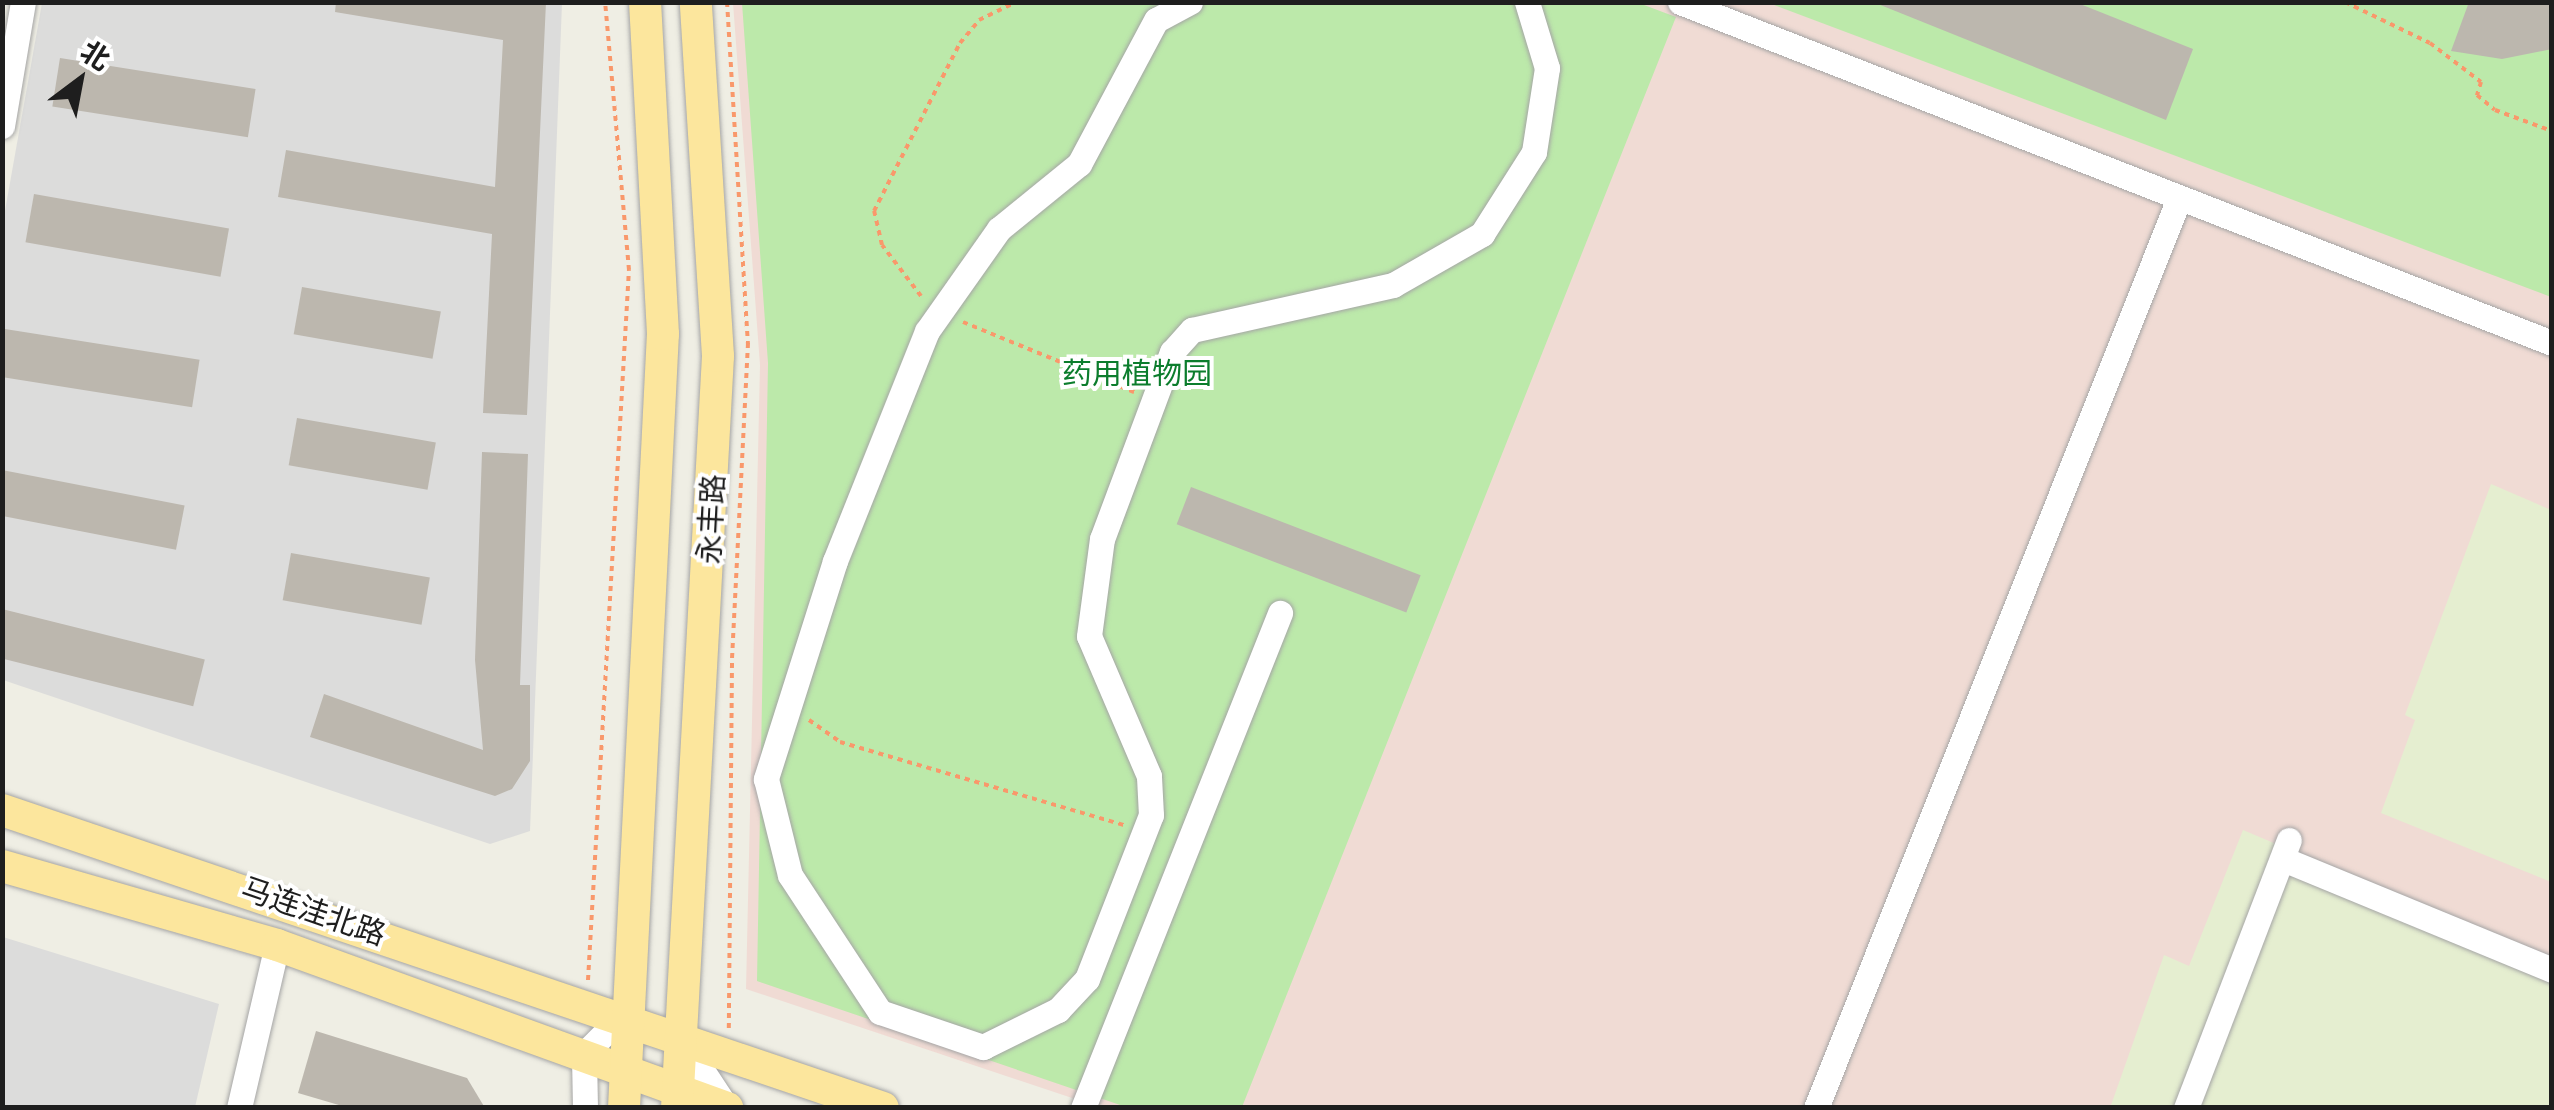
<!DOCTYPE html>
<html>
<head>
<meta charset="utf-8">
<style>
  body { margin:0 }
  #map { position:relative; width:2554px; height:1110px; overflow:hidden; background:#efeee4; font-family:"Exo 2","Noto Sans SC",sans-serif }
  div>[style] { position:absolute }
  .residential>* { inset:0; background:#dcdcdb }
  .commercial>* { inset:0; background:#f0dbd4 }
  .farmland>* { inset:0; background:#e5eed0 }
  .grass>* { inset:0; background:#bce9aa }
  .building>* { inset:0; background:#bcb7ae; transform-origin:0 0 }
  .path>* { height:4px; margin-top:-2px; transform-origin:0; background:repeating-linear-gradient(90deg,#f9986b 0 5px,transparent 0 10px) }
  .roads { filter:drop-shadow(0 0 2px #a5a5a5) drop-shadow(0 0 2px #a5a5a5) }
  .minor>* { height:25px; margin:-12.5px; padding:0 12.5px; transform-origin:12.5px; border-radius:12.5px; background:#fff }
  .major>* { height:32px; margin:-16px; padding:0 16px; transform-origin:16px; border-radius:16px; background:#fce69d }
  span { translate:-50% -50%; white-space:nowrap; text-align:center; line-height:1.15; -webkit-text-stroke:8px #fff; paint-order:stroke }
  .park-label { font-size:30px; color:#0c7d2d }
  .street-label { font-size:30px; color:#1e1e1e }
  .frame { position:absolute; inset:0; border:5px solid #1e1e1e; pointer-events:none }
  .north { position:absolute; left:30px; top:30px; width:100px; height:100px; -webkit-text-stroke:8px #fff; paint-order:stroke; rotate:32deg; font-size:28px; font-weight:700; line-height:40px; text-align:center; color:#1e1e1e }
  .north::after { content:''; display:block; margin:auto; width:35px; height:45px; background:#1e1e1e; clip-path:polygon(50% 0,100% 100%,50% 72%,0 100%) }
</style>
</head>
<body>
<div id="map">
  <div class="residential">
    <i style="clip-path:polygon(42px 3px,562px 3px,530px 831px,490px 844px,3px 680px,3px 222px)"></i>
    <i style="clip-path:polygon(3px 937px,219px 1004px,195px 1107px,3px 1107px)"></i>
  </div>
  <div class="commercial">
    <i style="clip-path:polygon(733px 3px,2551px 3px,2551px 1107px,1099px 1107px,746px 989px,760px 365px)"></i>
  </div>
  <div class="farmland">
    <i style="clip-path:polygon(2491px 484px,2551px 510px,2551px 882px,2381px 813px,2415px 720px,2405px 715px)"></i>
    <i style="clip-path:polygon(2243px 830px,2551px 960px,2551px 1107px,2110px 1108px,2164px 955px,2189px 966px)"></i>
  </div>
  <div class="grass">
    <i style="clip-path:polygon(1636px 2px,1676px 17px,1242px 1107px,1126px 1107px,757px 981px,768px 363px,742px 3px)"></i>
    <i style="clip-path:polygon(1769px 3px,2551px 3px,2551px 297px)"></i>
  </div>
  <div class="building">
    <i style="clip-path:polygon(336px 2px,546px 2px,527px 415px,483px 413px,492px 234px,278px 197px,286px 150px,495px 187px,503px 40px,335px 12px)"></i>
    <i style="clip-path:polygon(1873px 2px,2075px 2px,2193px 49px,2166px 120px)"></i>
    <i style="clip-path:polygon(2469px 2px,2552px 2px,2552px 49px,2502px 59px,2451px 51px)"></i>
    <i style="left:60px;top:58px;width:198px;height:49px;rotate:9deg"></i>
    <i style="left:34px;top:194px;width:198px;height:49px;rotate:10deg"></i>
    <i style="left:302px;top:287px;width:141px;height:48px;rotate:10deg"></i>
    <i style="left:5px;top:329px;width:197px;height:48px;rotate:9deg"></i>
    <i style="left:297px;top:418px;width:141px;height:48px;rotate:10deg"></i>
    <i style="clip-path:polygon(482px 452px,528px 454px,520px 685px,530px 685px,530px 761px,512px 789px,495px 796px,310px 737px,324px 694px,483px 750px,475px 660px)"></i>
    <i style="left:2px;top:470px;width:186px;height:45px;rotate:11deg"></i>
    <i style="left:1191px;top:487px;width:246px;height:40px;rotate:21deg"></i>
    <i style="left:291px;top:553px;width:141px;height:48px;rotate:10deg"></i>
    <i style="left:2px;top:609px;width:209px;height:48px;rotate:14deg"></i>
    <i style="clip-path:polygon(316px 1031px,467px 1078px,485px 1108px,349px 1108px,298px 1093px)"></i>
  </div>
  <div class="path">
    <i style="left:727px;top:2px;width:342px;rotate:86.5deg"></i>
    <i style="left:748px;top:343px;width:320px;rotate:92.9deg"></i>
    <i style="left:732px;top:663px;width:365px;rotate:90.5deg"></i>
    <i style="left:2170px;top:2px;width:60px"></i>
    <i style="left:2345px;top:2px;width:94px;rotate:25.8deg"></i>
    <i style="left:2430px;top:43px;width:64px;rotate:37.4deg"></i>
    <i style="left:2481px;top:82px;width:14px;rotate:107deg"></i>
    <i style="left:2477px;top:95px;width:23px;rotate:40deg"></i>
    <i style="left:2495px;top:110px;width:61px;rotate:20.2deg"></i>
    <i style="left:921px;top:296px;width:64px;rotate:-127.4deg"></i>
    <i style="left:882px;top:245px;width:35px;rotate:-103deg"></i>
    <i style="left:874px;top:211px;width:189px;rotate:-62.9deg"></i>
    <i style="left:960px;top:43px;width:30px;rotate:-50deg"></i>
    <i style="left:979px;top:20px;width:41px;rotate:-25.9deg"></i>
    <i style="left:963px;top:322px;width:185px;rotate:22.3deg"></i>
    <i style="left:809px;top:720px;width:38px;rotate:35deg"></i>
    <i style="left:840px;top:742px;width:296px;rotate:16.3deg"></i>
    <i style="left:588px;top:980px;width:711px;rotate:-86.7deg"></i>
    <i style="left:629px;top:270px;width:269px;rotate:-95.1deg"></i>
  </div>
  <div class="roads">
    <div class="minor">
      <i style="left:1190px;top:2px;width:38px;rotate:152deg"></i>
      <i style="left:1156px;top:20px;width:163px;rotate:118.1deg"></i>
      <i style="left:1079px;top:164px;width:103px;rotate:140.9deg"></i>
      <i style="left:999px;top:229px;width:125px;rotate:125.2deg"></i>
      <i style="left:927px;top:331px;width:248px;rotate:111.8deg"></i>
      <i style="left:835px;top:561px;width:229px;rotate:107.6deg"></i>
      <i style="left:766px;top:779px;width:99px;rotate:76deg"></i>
      <i style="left:790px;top:875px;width:164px;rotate:56.7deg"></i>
      <i style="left:880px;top:1012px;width:109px;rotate:18.8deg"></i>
      <i style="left:983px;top:1047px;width:84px;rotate:-26.3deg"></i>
      <i style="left:1058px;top:1010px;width:42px;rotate:-46.9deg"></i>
      <i style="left:1087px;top:979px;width:176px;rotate:-68.7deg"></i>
      <i style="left:1151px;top:815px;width:39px;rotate:-93deg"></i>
      <i style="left:1149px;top:776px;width:152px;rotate:-113.2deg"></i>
      <i style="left:1089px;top:636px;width:98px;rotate:-82.4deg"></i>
      <i style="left:1102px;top:539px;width:200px;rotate:-69.5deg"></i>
      <i style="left:1172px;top:352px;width:30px;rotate:-48deg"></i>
      <i style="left:1192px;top:330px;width:206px;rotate:-12.6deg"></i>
      <i style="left:1393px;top:285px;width:103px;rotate:-29.8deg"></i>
      <i style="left:1482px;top:234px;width:97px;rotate:-57.6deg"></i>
      <i style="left:1534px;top:152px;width:85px;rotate:-81.2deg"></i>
      <i style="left:1547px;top:68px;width:69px;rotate:-106.9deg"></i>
      <i style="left:1680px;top:2px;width:936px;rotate:21.36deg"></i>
      <i style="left:2px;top:126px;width:126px;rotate:-80.4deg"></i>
      <i style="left:2283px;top:859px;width:291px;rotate:22.4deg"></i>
      <i style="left:680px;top:1037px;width:85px;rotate:56.5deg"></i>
      <i style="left:239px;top:1108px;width:167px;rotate:-76.9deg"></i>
      <i style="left:585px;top:1108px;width:54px;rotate:-91.1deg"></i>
      <i style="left:584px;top:1054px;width:55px;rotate:-45deg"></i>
      <i style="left:1083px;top:1108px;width:533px;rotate:-68.3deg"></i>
      <i style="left:1816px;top:1108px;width:977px;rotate:-68.24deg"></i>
      <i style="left:2186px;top:1108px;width:287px;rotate:-69deg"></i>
    </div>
    <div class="major">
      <i style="left:2px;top:810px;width:930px;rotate:18.69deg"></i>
      <i style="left:2px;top:866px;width:286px;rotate:16deg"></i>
      <i style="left:277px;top:945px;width:479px;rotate:19.9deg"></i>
      <i style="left:624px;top:1108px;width:775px;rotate:-87.12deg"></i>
      <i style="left:663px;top:334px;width:332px;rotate:-93.1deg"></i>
      <i style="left:677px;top:1108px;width:753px;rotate:-86.88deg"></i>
      <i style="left:718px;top:356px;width:355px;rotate:-93.6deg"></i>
    </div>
  </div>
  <div class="park-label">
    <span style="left:1137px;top:372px">药用植物园</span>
  </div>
  <div class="street-label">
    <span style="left:710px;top:519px;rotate:-87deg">永丰路</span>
    <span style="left:314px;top:910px;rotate:19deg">马连洼北路</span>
  </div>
  <div class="frame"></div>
  <div class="north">北</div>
</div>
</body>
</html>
